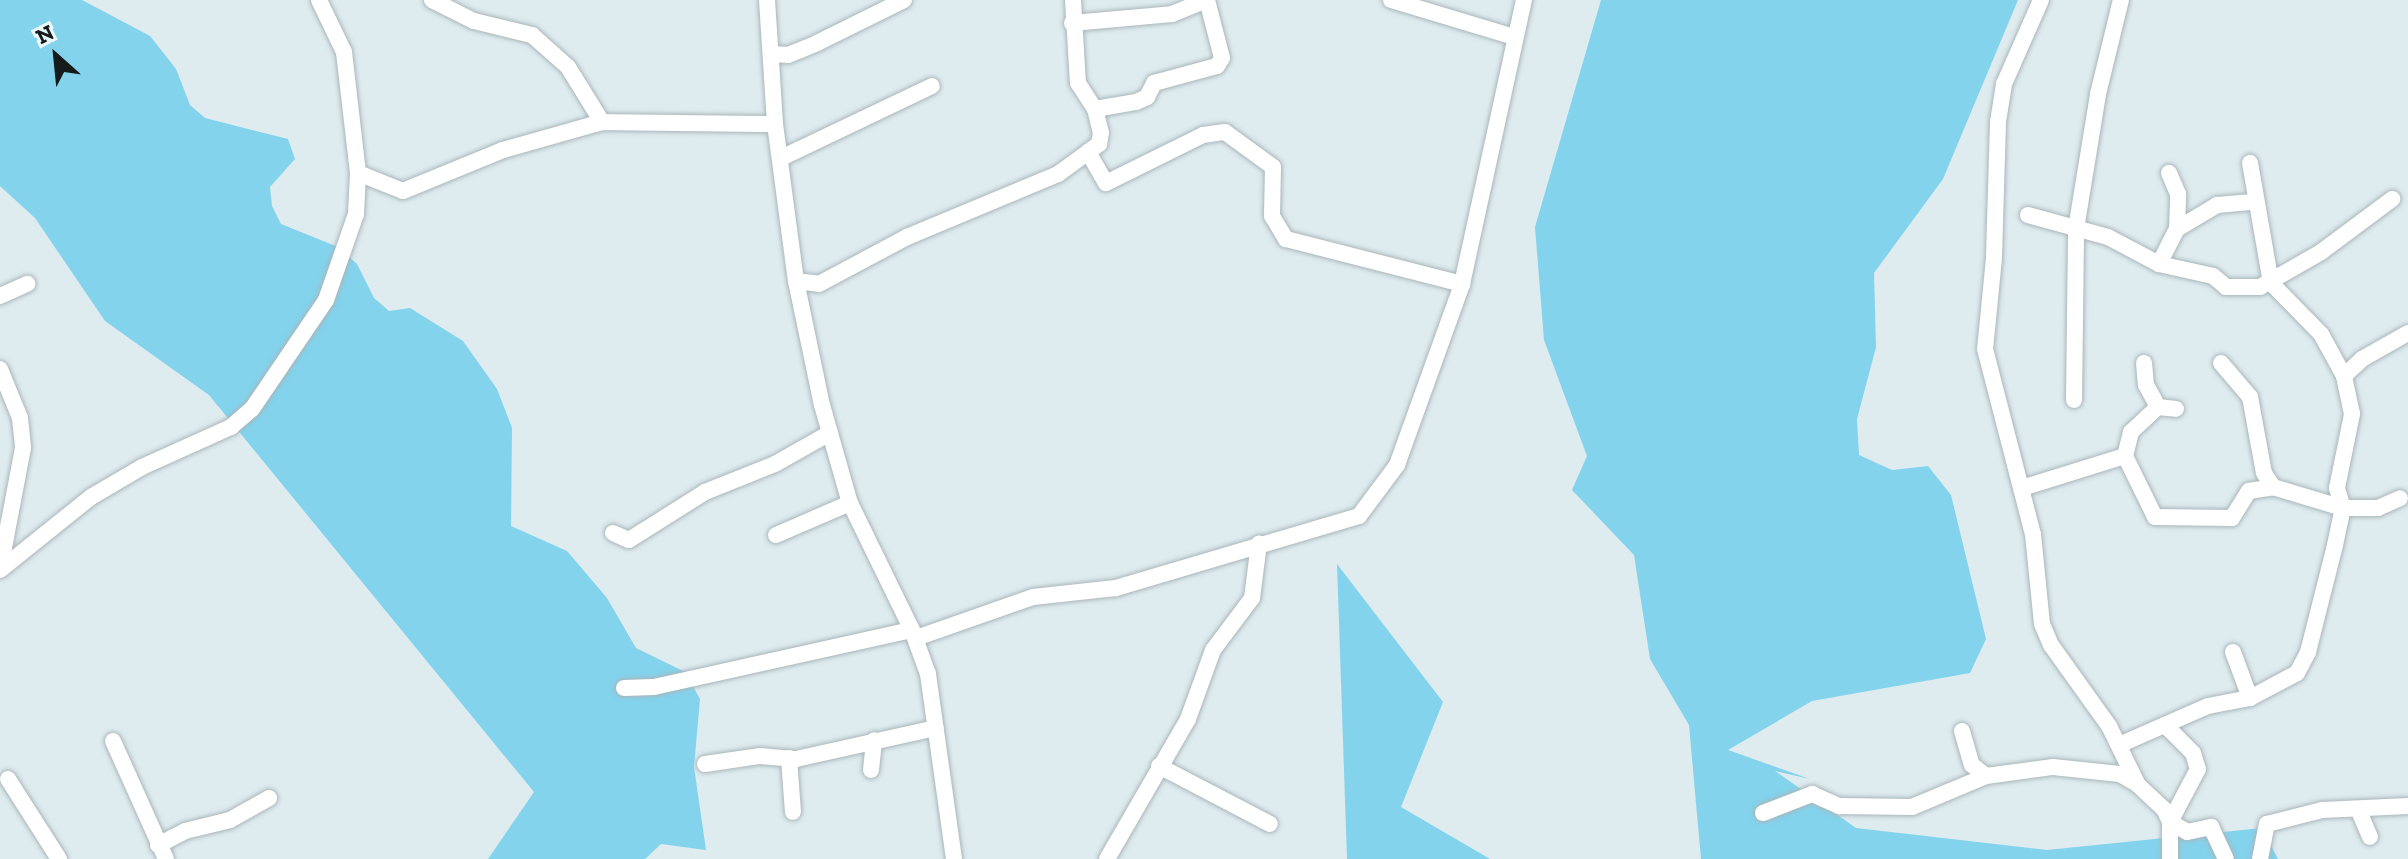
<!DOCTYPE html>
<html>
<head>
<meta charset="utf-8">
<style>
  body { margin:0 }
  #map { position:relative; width:2408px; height:859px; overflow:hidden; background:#deebef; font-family:"Zilla Slab",serif }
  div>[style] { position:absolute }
  .green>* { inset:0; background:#83d3ed }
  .roads { filter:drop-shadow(0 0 2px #aab6ba) drop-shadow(0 0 2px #aab6ba) }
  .minor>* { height:16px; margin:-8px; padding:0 8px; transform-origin:8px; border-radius:8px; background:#fff }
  span { translate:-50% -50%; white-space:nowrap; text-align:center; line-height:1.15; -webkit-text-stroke:8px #ebf8fc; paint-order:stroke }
  .north { position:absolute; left:16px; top:16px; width:80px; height:80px; -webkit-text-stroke:6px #ebf8fc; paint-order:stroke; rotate:333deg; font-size:22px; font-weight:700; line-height:32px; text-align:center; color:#151a1b }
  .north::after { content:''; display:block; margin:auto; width:28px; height:36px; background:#151a1b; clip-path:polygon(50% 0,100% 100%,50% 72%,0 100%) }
</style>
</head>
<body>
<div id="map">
  <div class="green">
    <i style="clip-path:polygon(0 0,82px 0,150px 36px,176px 69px,190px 105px,205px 118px,288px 139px,295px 159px,270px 187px,272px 206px,281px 224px,338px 247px,357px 264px,374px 298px,389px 311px,410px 308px,463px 341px,497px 389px,512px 428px,511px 526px,567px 551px,607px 598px,636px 648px,685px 672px,700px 699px,694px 767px,706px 850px,661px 844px,645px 859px,488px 859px,534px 792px,209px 395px,105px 321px,35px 218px,0 186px)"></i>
    <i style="clip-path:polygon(1601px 0,2018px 0,1943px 179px,1874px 273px,1876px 347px,1857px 419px,1859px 455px,1892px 470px,1928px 466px,1951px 495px,1986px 639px,1970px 673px,1812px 701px,1728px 750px,1810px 779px,1775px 771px,1856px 828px,2047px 850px,2262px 828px,2278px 859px,1701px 859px,1689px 725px,1650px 659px,1634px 555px,1572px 490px,1587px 456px,1544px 340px,1535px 227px)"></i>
    <i style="clip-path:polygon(1337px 564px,1443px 702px,1401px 807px,1490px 859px,1347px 859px)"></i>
  </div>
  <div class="roads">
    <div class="minor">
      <i style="left:432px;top:0;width:47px;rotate:26.6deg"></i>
      <i style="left:474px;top:21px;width:60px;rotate:13.6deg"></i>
      <i style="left:532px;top:35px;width:48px;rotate:41.6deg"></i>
      <i style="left:568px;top:67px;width:65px;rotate:58.3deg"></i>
      <i style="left:767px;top:0;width:124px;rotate:86.3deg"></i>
      <i style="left:775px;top:124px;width:158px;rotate:82.4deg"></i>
      <i style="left:796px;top:281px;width:127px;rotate:78.2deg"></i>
      <i style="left:822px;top:405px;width:102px;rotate:74.1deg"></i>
      <i style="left:850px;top:503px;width:141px;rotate:64deg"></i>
      <i style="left:912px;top:630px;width:47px;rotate:70deg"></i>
      <i style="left:928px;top:674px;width:187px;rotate:82deg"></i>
      <i style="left:1073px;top:0;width:83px;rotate:86.6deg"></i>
      <i style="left:1078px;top:83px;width:31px;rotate:57deg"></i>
      <i style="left:1391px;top:0;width:128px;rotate:16.7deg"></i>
      <i style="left:2041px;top:0;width:92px;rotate:113.8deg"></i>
      <i style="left:2004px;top:84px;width:38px;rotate:99deg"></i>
      <i style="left:1998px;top:122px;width:136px;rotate:91.7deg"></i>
      <i style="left:1994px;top:258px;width:91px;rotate:95.6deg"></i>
      <i style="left:1985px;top:349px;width:191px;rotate:75.5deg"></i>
      <i style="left:2033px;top:534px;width:90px;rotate:84.3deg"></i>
      <i style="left:2042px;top:624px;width:23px;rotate:67deg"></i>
      <i style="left:2051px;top:645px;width:100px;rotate:54.4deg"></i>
      <i style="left:2109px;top:726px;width:66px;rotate:63.8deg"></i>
      <i style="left:2138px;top:785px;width:35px;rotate:43deg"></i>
      <i style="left:2164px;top:809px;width:14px;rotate:65deg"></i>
      <i style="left:2170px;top:822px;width:37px;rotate:90deg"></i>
      <i style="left:1072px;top:23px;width:100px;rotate:-5.1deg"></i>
      <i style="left:1172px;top:14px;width:38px;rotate:-22deg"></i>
      <i style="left:773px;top:54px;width:15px;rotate:4deg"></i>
      <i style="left:788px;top:55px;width:31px;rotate:-22deg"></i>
      <i style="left:817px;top:43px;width:97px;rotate:-26.3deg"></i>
      <i style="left:1088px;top:152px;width:14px;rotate:-36deg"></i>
      <i style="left:1099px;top:144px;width:11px;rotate:-80deg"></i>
      <i style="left:1101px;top:133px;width:25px;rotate:-104deg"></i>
      <i style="left:1095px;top:109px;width:42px;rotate:-9.7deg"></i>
      <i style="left:1136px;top:102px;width:12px;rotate:-24deg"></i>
      <i style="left:1147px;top:97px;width:16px;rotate:-63deg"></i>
      <i style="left:1154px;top:83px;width:65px;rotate:-15.1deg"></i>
      <i style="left:1217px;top:66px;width:9px;rotate:-58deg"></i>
      <i style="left:1222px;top:58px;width:60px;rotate:-104.5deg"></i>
      <i style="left:781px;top:158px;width:167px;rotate:-25.5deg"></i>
      <i style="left:358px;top:173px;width:48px;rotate:21.8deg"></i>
      <i style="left:403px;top:191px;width:108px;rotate:-22.3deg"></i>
      <i style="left:503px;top:150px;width:103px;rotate:-15.8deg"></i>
      <i style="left:602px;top:122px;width:173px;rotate:0.7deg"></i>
      <i style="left:2028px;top:215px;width:83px;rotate:15.4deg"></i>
      <i style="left:2108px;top:237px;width:58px;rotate:27.9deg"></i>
      <i style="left:2159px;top:264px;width:55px;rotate:12.5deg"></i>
      <i style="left:2213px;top:276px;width:17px;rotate:40deg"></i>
      <i style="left:2226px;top:287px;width:34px"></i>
      <i style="left:2260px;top:287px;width:70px;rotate:-29.8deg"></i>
      <i style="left:2321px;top:252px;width:89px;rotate:-36.7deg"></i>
      <i style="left:2177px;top:229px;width:47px;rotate:-31deg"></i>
      <i style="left:2217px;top:205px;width:36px;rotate:-5deg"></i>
      <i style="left:2159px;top:264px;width:39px;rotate:-63deg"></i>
      <i style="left:2177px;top:229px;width:35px;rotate:-88deg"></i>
      <i style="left:2178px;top:194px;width:23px;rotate:-113deg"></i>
      <i style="left:796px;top:281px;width:23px;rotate:7deg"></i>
      <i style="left:819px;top:284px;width:100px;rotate:-28.1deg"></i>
      <i style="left:907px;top:237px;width:164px;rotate:-22.6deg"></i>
      <i style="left:1058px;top:174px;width:37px;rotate:-36deg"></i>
      <i style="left:1088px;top:152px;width:36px;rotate:60deg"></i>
      <i style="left:1106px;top:183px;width:108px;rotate:-26.3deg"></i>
      <i style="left:1203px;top:135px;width:22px;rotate:-8deg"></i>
      <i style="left:1225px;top:132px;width:59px;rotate:36.1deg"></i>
      <i style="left:1273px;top:167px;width:49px;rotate:91.2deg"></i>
      <i style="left:1272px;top:216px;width:27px;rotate:59deg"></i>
      <i style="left:1286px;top:239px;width:182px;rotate:14.3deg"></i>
      <i style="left:0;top:296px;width:30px;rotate:-24deg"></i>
      <i style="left:2144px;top:363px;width:22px;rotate:85deg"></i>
      <i style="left:2146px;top:385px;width:25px;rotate:61deg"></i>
      <i style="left:2221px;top:363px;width:45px;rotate:49.5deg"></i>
      <i style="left:2250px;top:397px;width:77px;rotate:79.6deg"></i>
      <i style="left:2264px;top:473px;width:17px;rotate:57deg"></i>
      <i style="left:0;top:369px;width:53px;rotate:67.8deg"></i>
      <i style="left:20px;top:418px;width:30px;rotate:84deg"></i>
      <i style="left:23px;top:448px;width:123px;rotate:100.8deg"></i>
      <i style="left:2344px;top:376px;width:25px;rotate:-43deg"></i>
      <i style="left:2362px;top:359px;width:53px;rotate:-29.5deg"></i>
      <i style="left:2074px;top:400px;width:171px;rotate:-89.3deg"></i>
      <i style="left:2076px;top:229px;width:137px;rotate:-80.7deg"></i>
      <i style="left:2098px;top:94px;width:97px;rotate:-76.3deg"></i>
      <i style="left:2125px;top:456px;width:68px;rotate:63.8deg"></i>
      <i style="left:2155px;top:517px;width:77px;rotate:0.7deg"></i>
      <i style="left:2232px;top:518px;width:32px;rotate:-58deg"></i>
      <i style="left:2249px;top:491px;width:24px;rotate:-9deg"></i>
      <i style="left:2273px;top:487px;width:73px;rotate:16.7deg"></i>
      <i style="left:2343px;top:508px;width:35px"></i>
      <i style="left:2378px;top:508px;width:24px;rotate:-24deg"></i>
      <i style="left:2022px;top:488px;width:108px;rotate:-17.3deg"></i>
      <i style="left:2125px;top:456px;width:25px;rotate:-76deg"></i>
      <i style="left:2131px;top:432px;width:37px;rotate:-43deg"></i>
      <i style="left:2158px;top:407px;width:18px;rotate:6deg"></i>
      <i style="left:613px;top:533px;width:17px;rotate:24deg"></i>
      <i style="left:629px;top:540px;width:90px;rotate:-32.3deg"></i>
      <i style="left:705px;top:492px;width:75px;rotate:-21.8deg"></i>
      <i style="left:775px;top:464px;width:63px;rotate:-29.4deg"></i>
      <i style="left:776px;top:535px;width:81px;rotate:-23.4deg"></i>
      <i style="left:0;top:570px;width:117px;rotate:-38.7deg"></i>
      <i style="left:91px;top:497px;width:59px;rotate:-30.5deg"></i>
      <i style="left:142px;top:467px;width:98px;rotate:-24.2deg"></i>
      <i style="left:231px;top:427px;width:28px;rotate:-41deg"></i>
      <i style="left:252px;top:409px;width:132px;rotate:-55.8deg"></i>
      <i style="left:326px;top:300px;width:91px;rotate:-70.8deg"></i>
      <i style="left:356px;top:214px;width:41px;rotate:-87.2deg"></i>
      <i style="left:358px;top:173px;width:122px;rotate:-96.6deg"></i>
      <i style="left:344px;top:52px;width:58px;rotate:-115.7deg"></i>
      <i style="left:916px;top:638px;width:124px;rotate:-19.3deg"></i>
      <i style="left:1033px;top:597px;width:83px;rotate:-6.2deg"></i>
      <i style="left:1116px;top:588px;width:253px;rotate:-16.5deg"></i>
      <i style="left:1359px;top:516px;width:64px;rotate:-53.3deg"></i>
      <i style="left:1397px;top:465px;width:192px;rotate:-70.2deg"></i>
      <i style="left:1462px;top:284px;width:291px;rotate:-77.7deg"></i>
      <i style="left:2233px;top:652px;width:49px;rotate:69.7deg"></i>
      <i style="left:624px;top:688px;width:30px;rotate:-2deg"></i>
      <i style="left:654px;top:687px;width:264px;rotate:-12.5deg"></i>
      <i style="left:2165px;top:725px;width:40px;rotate:45deg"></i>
      <i style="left:2193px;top:753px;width:17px;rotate:73deg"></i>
      <i style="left:2198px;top:769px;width:60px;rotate:117.8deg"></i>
      <i style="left:2170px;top:822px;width:20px;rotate:30deg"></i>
      <i style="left:2187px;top:832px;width:25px;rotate:-12deg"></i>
      <i style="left:2211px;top:827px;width:35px;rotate:65deg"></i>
      <i style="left:1962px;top:731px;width:35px;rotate:74deg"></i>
      <i style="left:1972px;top:765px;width:18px;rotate:38deg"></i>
      <i style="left:113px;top:741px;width:129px;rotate:65.8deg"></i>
      <i style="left:2119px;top:745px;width:97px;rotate:-23.7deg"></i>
      <i style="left:2208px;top:706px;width:43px;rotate:-10.8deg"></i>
      <i style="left:2250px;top:698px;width:53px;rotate:-28deg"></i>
      <i style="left:2297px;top:673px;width:24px;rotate:-62deg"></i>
      <i style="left:2308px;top:652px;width:110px;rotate:-75.8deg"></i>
      <i style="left:2335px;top:545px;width:38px;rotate:-78deg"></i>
      <i style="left:2343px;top:508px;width:21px;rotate:-107deg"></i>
      <i style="left:2337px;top:488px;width:76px;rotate:-78.5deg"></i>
      <i style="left:2352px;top:414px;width:39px;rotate:-102deg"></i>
      <i style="left:2344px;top:376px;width:48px;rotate:-118.7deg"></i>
      <i style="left:2321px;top:334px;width:71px;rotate:-134.4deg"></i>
      <i style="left:2271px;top:283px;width:122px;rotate:-99.9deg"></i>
      <i style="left:789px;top:758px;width:54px;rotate:85.8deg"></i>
      <i style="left:705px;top:764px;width:56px;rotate:-8.3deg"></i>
      <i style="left:760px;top:756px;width:36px;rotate:5deg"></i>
      <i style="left:796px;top:759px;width:143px;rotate:-12.5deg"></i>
      <i style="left:1159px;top:766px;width:125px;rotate:27.6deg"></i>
      <i style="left:871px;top:770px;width:30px;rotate:-84deg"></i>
      <i style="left:8px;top:779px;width:95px;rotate:57.5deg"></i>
      <i style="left:2359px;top:811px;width:28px;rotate:67deg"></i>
      <i style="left:1763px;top:813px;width:53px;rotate:-21.2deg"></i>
      <i style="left:1812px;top:794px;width:30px;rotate:24deg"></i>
      <i style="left:1839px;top:806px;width:73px;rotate:0.8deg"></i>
      <i style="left:1912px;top:807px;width:80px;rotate:-22.7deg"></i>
      <i style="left:1986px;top:776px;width:68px;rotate:-7.7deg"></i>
      <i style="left:2053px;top:767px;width:67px;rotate:6deg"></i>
      <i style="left:2120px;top:774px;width:20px;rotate:30deg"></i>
      <i style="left:158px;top:845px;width:30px;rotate:-27deg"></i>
      <i style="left:185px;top:831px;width:46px;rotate:-13.7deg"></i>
      <i style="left:230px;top:820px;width:45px;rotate:-29.4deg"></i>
      <i style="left:1107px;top:859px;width:162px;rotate:-59.9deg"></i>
      <i style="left:1188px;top:719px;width:73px;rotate:-70.1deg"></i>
      <i style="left:1213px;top:650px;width:65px;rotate:-53.1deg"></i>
      <i style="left:1252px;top:598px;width:55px;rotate:-82.7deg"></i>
      <i style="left:2260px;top:859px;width:36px;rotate:-79deg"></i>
      <i style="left:2267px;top:824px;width:57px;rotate:-14.3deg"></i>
      <i style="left:2322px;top:810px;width:86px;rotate:-2.7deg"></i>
    </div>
  </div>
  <div class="north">N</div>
</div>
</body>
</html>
